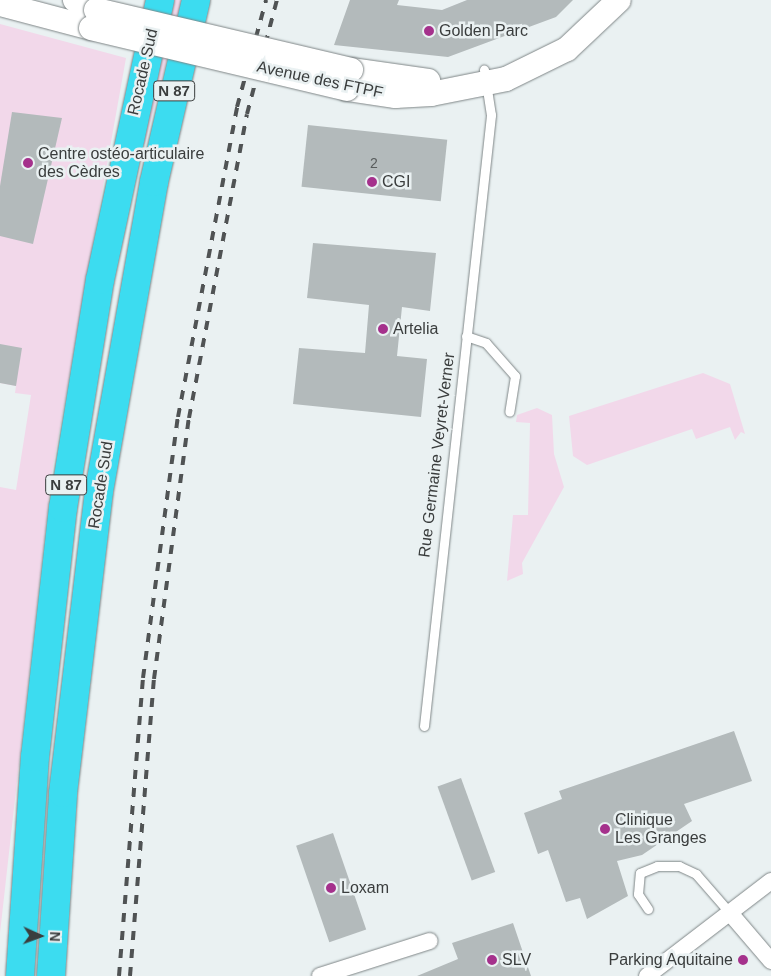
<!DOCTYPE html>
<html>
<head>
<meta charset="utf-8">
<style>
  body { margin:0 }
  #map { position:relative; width:771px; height:976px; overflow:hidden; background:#eaf1f2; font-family:Helvetica,sans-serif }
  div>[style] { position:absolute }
  .green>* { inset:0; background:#f2d8ea }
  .building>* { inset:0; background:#b3babb; transform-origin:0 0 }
  .roads { filter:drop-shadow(0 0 1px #7f8687) drop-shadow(0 0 1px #7f8687) }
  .lane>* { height:9px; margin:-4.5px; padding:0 4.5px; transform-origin:4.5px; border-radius:4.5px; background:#fff }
  .street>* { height:16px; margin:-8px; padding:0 8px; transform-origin:8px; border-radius:8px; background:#fff }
  .secondary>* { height:24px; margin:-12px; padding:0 12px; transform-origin:12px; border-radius:12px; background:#fff }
  .highway>* { height:28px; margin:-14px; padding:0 14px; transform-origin:14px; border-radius:14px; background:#3cdcf0 }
  .rail>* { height:4px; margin-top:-2px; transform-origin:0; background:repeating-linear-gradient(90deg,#505354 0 9px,transparent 0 18px) }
  .bridges { filter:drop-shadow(0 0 1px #7f8687) drop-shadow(0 0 1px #7f8687) }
  .secondary-bridge>* { height:24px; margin:-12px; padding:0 12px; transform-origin:12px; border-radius:12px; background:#fff }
  .dots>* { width:14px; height:14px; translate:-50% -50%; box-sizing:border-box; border:2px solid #eaf1f2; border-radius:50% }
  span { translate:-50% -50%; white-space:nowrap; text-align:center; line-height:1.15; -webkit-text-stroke:5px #eaf1f2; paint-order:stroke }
  .number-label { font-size:14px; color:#585c5c }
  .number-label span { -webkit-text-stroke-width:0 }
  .shield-label span { padding:1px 4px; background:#eaf1f2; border:1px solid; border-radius:4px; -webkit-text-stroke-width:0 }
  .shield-label { font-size:15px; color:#3a3d3d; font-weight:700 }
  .poi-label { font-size:16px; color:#3a3d3d }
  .left { translate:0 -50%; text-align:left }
  .right { translate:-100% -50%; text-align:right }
  .street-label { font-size:16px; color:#3a3d3d }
  .north { position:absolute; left:15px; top:911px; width:50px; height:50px; -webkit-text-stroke:4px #eaf1f2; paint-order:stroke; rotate:92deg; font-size:14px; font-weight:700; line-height:20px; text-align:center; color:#3a3d3d }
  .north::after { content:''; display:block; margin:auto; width:18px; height:22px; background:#3a3d3d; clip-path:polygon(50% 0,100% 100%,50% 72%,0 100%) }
</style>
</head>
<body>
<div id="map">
  <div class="green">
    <i style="clip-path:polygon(174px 0,182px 0,145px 144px,140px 143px)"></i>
    <i style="clip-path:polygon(0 24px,126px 58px,51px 478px,0 933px,0 487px,16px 490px,31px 395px,15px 393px,16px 386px,0 383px)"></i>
    <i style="clip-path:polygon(703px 373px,730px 384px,745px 434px,741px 432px,735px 440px,730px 427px,696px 439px,692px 429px,587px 465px,573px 456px,569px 416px)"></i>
    <i style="clip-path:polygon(537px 408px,552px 415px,554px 454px,564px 487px,522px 563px,523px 574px,507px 581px,513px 515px,528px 515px,530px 423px,516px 422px,517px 415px)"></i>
  </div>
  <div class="building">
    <i style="clip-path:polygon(350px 0,399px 0,397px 5px,442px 10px,467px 0,573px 0,556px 17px,448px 57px,334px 45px)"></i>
    <i style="clip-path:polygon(12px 112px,62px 118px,33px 244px,0 236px,0 186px)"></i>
    <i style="left:308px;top:125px;width:140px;height:62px;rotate:6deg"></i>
    <i style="clip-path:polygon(313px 243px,436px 253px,430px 311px,402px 307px,397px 356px,427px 359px,421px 417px,293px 404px,299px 348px,365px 353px,369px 305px,307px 298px)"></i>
    <i style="clip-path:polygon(0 344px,22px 348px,16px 386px,0 383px)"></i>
    <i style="clip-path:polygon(734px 731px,752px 781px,684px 804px,692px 821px,642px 855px,617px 861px,628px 896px,587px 919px,580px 898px,566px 902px,548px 850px,538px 854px,524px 813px,562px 799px,559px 791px)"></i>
    <i style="left:461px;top:778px;width:100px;height:25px;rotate:70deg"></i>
    <i style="left:333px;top:833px;width:102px;height:39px;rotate:71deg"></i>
    <i style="clip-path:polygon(513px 923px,531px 976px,417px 976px,458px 959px,452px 943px)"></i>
  </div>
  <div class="roads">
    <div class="lane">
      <i style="left:466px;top:336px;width:21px;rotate:19deg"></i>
      <i style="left:486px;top:343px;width:44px;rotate:48.7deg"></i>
      <i style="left:515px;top:376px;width:36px;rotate:99deg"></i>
      <i style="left:424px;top:726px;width:615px;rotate:-83.74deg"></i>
      <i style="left:491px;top:115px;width:46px;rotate:-98.8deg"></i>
      <i style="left:648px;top:909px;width:18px;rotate:-124deg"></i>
      <i style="left:638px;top:894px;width:21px;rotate:-85deg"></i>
      <i style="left:640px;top:873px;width:18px;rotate:-22deg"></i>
      <i style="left:657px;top:866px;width:22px"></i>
      <i style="left:679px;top:866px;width:19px;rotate:25deg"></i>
      <i style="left:696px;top:874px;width:52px;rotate:48.9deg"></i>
    </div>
    <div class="street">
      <i style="left:730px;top:913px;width:63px;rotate:49.5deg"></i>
      <i style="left:320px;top:976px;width:115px;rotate:-17.7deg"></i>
      <i style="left:647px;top:976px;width:156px;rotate:-37.5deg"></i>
    </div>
    <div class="secondary">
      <i style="left:75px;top:0;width:23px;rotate:25deg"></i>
      <i style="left:0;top:4px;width:94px;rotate:14.8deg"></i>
      <i style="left:351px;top:70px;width:78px;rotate:8.1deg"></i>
      <i style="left:347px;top:89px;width:49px;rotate:8.3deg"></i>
      <i style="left:395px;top:96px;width:36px;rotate:-3deg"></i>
      <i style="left:431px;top:94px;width:76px;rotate:-11.3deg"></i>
      <i style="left:506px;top:79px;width:68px;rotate:-26.2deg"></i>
      <i style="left:567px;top:49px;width:71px;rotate:-43.3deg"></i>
    </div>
    <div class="highway">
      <i style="left:20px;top:976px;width:220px;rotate:-86.1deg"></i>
      <i style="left:35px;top:757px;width:251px;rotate:-83.6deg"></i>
      <i style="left:63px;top:508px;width:231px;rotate:-80.8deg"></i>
      <i style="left:100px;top:280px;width:286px;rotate:-77.9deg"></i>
      <i style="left:51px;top:976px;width:183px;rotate:-86.2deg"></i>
      <i style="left:63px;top:793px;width:304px;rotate:-83.2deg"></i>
      <i style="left:99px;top:491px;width:314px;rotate:-79.9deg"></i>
      <i style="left:154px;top:182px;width:187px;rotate:-77deg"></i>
    </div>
  </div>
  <div class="rail">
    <i style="left:119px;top:976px;width:299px;rotate:-85.4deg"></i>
    <i style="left:143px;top:678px;width:263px;rotate:-82.4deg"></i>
    <i style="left:178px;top:417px;width:316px;rotate:-79.2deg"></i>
    <i style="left:237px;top:107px;width:111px;rotate:-74.8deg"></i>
    <i style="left:130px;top:976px;width:298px;rotate:-85.4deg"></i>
    <i style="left:154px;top:679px;width:263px;rotate:-82.4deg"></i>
    <i style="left:189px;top:418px;width:309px;rotate:-79.2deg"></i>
    <i style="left:247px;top:114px;width:118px;rotate:-75.3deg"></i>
  </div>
  <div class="bridges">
    <div class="secondary-bridge">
      <i style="left:96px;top:10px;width:262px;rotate:13.2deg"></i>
      <i style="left:91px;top:28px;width:263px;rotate:13.4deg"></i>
    </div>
  </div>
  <div class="dots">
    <i style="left:429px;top:31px;background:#a5318c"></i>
    <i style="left:28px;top:163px;background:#a5318c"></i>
    <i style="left:372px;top:182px;background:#a5318c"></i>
    <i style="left:383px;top:329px;background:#a5318c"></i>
    <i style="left:605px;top:829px;background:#a5318c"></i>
    <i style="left:331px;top:888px;background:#a5318c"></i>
    <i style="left:492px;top:960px;background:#a5318c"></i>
    <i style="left:743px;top:960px;background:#a5318c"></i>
  </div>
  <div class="number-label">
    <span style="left:374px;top:163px">2</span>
  </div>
  <div class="shield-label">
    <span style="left:174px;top:91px">N 87</span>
    <span style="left:66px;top:485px">N 87</span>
  </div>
  <div class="poi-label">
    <span class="left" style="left:439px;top:31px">Golden Parc</span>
    <span class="left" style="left:38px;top:163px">Centre ostéo-articulaire<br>des Cèdres</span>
    <span class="left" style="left:382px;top:182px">CGI</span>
    <span class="left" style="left:393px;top:329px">Artelia</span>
    <span class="left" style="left:615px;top:829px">Clinique<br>Les Granges</span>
    <span class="left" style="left:341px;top:888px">Loxam</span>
    <span class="left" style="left:502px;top:960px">SLV</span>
    <span class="right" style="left:733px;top:960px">Parking Aquitaine</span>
  </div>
  <div class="street-label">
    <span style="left:143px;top:72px;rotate:-77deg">Rocade Sud</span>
    <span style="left:320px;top:80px;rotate:12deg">Avenue des FTPF</span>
    <span style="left:437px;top:455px;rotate:-83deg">Rue Germaine Veyret-Verner</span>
    <span style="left:101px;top:485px;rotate:-81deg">Rocade Sud</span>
  </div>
  <div class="north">N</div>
</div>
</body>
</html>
